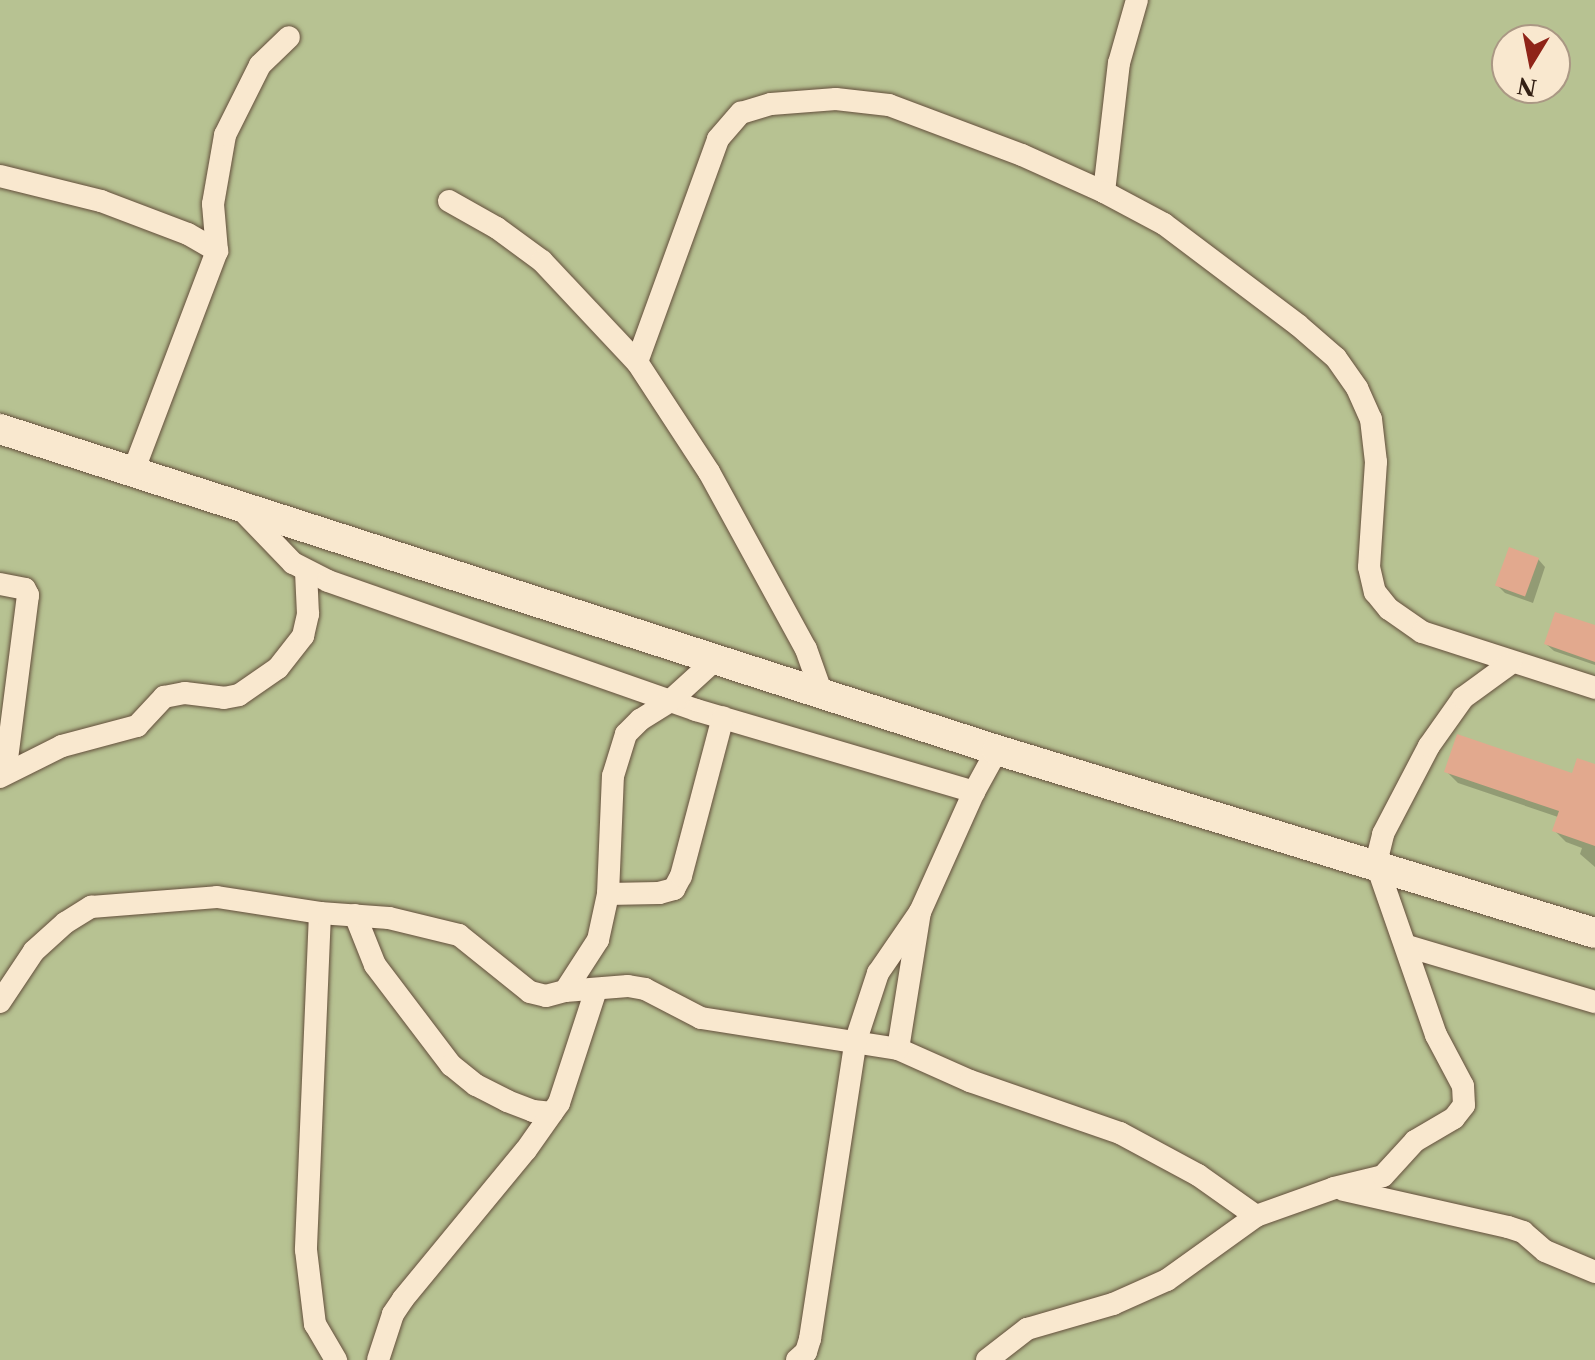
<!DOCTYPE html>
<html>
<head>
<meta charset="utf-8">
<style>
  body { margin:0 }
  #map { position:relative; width:1595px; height:1360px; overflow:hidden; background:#f6dcb5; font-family:"Libre Caslon Text",serif }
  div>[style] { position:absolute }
  .green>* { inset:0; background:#b7c292 }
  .shadow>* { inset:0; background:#0003 }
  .building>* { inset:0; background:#e2a98e; transform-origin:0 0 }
  .roads { filter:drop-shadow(0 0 2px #644f3c) drop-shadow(0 0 2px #644f3c) }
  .street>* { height:22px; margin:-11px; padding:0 11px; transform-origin:11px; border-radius:11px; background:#f9e8cf }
  .secondary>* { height:30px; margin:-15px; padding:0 15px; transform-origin:15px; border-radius:15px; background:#f9e8cf }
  span { translate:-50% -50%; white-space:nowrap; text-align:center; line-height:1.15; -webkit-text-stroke:7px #f9e8cf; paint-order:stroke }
  .north { position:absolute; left:1491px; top:24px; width:80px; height:80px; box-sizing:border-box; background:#f9e8cf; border:2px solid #aa9884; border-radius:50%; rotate:190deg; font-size:22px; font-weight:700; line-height:32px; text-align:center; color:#342014 }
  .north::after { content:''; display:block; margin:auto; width:28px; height:36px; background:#8f2418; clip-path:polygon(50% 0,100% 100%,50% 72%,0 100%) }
</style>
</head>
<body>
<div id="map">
  <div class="green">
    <i style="clip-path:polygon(evenodd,0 0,1595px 0,1595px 1360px,0 1360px,0 0,1507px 40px,1555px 40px,1555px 88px,1507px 88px,1507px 40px)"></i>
  </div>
  <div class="shadow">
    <i style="clip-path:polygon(1538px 559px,1545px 567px,1533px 603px,1505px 593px,1498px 586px)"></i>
    <i style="clip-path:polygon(1595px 627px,1595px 665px,1554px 651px,1546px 644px)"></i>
    <i style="clip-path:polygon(1595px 766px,1595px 867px,1580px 854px,1582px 848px,1566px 842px,1554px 830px,1558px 817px,1458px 783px,1446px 771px,1573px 776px)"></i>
  </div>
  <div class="building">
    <i style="left:1509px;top:547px;width:32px;height:41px;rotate:20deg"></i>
    <i style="clip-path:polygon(1555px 612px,1595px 625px,1595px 662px,1544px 644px)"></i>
    <i style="clip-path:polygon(1457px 734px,1572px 773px,1577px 758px,1595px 764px,1595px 846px,1552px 831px,1559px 811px,1444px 772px)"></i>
  </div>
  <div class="roads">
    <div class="street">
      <i style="left:0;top:176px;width:104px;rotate:13.9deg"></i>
      <i style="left:101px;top:201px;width:93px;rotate:20.8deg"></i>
      <i style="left:188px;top:234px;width:34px;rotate:30deg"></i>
      <i style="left:1104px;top:192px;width:130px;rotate:-83.4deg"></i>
      <i style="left:1119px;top:63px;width:66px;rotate:-74.1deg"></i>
      <i style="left:449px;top:201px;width:55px;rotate:29.4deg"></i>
      <i style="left:497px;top:228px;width:56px;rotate:36.3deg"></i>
      <i style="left:542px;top:261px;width:139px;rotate:46.8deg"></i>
      <i style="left:637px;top:362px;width:131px;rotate:56.8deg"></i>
      <i style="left:709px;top:472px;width:202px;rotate:61.3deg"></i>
      <i style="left:806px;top:649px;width:48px;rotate:70.4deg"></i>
      <i style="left:637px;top:362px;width:237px;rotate:-70deg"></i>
      <i style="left:718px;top:139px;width:35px;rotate:-49deg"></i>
      <i style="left:741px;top:113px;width:31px;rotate:-17deg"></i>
      <i style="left:771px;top:104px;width:65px;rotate:-4.4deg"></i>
      <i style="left:836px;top:99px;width:53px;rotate:6.5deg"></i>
      <i style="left:889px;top:105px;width:142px;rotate:20.6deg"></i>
      <i style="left:1022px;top:155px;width:90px;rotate:24.3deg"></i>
      <i style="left:1104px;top:192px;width:68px;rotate:28.1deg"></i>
      <i style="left:1164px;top:224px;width:168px;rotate:37deg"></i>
      <i style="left:1298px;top:325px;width:50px;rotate:41deg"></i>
      <i style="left:1336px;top:358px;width:37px;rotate:55deg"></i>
      <i style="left:1357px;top:388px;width:34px;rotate:66deg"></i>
      <i style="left:1371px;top:419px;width:43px;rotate:83.4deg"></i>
      <i style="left:1376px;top:462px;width:105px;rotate:93.8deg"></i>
      <i style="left:1369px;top:567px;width:26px;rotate:77deg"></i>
      <i style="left:1375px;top:592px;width:22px;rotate:51deg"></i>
      <i style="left:1389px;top:609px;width:40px;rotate:34.9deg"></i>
      <i style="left:1422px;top:632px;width:182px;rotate:17.9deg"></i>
      <i style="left:133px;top:472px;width:236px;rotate:-69.2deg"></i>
      <i style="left:217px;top:251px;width:47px;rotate:-94.9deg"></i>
      <i style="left:213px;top:204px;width:70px;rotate:-80.1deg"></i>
      <i style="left:225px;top:135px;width:78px;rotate:-63.4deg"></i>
      <i style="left:260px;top:65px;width:40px;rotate:-44deg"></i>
      <i style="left:241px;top:509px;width:75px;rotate:46.1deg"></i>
      <i style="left:293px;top:563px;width:39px;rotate:27deg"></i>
      <i style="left:328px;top:581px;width:390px;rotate:19.3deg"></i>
      <i style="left:696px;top:710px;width:290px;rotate:16.4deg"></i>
      <i style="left:0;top:584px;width:25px;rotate:11deg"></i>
      <i style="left:25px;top:589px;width:7px;rotate:63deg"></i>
      <i style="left:28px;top:595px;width:180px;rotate:97.3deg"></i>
      <i style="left:0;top:777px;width:69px;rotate:-26.6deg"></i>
      <i style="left:62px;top:746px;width:78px;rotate:-14.9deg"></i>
      <i style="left:137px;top:726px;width:40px;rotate:-47deg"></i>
      <i style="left:164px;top:697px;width:21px;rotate:-11deg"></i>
      <i style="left:185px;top:693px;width:39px;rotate:7deg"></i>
      <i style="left:224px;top:698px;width:15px;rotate:-11deg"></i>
      <i style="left:239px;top:695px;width:47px;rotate:-34.7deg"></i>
      <i style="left:278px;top:668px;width:41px;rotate:-52deg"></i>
      <i style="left:303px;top:636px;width:23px;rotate:-77deg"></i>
      <i style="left:308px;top:614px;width:43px;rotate:-92.7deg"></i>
      <i style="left:608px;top:894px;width:51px;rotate:-1.1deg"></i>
      <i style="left:659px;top:893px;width:16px;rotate:-15deg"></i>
      <i style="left:674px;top:889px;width:15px;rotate:-62deg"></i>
      <i style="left:681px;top:876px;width:164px;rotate:-75.2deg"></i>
      <i style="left:320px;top:913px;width:337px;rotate:92.4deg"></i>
      <i style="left:306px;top:1250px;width:75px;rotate:83.1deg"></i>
      <i style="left:315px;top:1324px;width:42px;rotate:59.7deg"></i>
      <i style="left:355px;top:915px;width:54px;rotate:68.2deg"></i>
      <i style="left:375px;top:965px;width:126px;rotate:52.8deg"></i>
      <i style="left:451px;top:1065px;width:32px;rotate:39deg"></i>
      <i style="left:476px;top:1085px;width:35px;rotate:27deg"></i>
      <i style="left:507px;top:1101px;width:28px;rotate:21deg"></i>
      <i style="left:533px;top:1111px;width:19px;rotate:6deg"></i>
      <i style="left:1407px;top:946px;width:196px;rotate:16.6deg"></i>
      <i style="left:565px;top:991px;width:61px;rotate:-57.1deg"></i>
      <i style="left:598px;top:940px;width:47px;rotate:-77.7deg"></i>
      <i style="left:608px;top:894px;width:118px;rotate:-87.6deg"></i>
      <i style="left:613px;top:776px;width:44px;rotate:-72.8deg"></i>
      <i style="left:626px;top:734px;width:20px;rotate:-45deg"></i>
      <i style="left:640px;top:720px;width:36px;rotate:-32deg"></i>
      <i style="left:670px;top:701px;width:61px;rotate:-42.3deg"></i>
      <i style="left:0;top:1002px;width:61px;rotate:-56.3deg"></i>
      <i style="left:34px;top:951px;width:42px;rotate:-42.1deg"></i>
      <i style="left:65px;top:923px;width:31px;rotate:-32deg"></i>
      <i style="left:91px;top:907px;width:126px;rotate:-4.5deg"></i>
      <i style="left:217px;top:897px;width:104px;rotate:8.8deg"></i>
      <i style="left:320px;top:913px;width:69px;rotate:4.1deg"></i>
      <i style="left:389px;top:918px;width:72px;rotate:13.7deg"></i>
      <i style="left:459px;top:935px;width:91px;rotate:38.8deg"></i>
      <i style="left:530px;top:992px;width:16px;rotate:14deg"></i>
      <i style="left:546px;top:996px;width:20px;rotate:-15deg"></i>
      <i style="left:565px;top:991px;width:63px;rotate:-4.5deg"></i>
      <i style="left:628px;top:986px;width:17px;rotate:10deg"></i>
      <i style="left:645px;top:989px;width:63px;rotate:27.4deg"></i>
      <i style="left:701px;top:1018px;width:199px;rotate:8.9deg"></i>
      <i style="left:898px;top:1049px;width:79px;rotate:24deg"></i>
      <i style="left:970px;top:1081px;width:159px;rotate:19.1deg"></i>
      <i style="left:1120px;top:1133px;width:89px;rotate:28.3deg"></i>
      <i style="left:1198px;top:1175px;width:71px;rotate:35.3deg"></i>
      <i style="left:898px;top:1049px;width:139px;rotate:-80.9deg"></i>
      <i style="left:920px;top:912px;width:132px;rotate:-65.8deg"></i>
      <i style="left:974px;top:792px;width:48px;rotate:-61.3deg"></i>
      <i style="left:1344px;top:1190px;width:168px;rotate:12.7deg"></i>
      <i style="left:1508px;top:1227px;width:16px;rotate:18deg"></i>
      <i style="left:1523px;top:1232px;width:29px;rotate:41deg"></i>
      <i style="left:1545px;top:1251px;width:54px;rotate:22.8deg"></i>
      <i style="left:378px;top:1360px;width:48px;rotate:-71.9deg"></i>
      <i style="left:393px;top:1314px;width:18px;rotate:-56deg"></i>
      <i style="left:403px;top:1299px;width:193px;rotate:-50.5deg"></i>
      <i style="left:526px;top:1150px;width:57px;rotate:-54.9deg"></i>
      <i style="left:559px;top:1103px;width:119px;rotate:-71.9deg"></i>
      <i style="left:797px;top:1360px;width:12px;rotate:-42deg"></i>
      <i style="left:806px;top:1352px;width:14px;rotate:-73deg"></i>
      <i style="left:810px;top:1339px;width:303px;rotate:-81.3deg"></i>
      <i style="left:856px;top:1040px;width:71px;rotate:-71.8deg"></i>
      <i style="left:878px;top:973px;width:74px;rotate:-55.5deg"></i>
      <i style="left:987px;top:1360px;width:51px;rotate:-37.8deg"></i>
      <i style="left:1027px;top:1329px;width:90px;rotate:-16.2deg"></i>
      <i style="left:1113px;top:1304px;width:59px;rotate:-24deg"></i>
      <i style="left:1167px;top:1280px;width:110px;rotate:-35.7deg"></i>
      <i style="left:1256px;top:1216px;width:83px;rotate:-19.7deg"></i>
      <i style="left:1334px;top:1188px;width:50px;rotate:-13.8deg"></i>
      <i style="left:1383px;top:1176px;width:47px;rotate:-47.6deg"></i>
      <i style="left:1415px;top:1141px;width:45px;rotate:-30.5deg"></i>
      <i style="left:1454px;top:1118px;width:16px;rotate:-52deg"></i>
      <i style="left:1464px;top:1105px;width:19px;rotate:-93deg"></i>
      <i style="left:1463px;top:1086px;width:58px;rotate:-117.9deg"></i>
      <i style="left:1436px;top:1035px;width:182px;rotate:-109.2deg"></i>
      <i style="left:1376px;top:863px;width:30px;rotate:-76deg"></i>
      <i style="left:1383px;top:834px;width:99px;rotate:-62.4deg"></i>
      <i style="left:1429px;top:746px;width:59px;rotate:-54.7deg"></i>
      <i style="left:1463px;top:698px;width:59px;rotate:-36.1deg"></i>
    </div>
    <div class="secondary">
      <i style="left:0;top:429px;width:1047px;rotate:17.85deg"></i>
      <i style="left:997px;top:750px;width:625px;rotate:17.02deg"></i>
    </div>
  </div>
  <div class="north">N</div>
</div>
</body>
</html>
